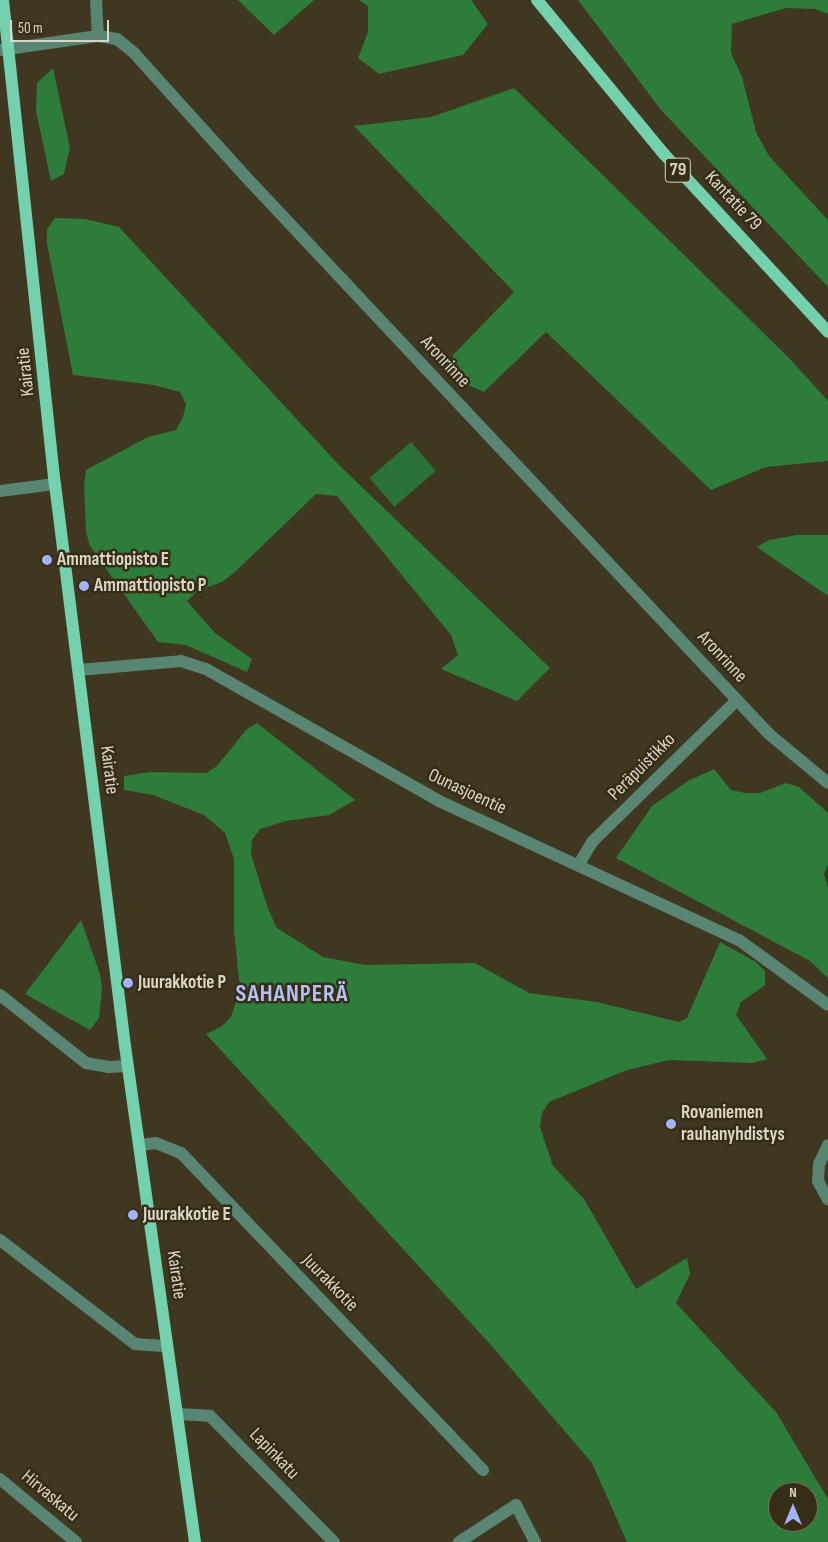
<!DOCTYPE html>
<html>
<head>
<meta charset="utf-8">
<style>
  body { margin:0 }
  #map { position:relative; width:828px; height:1542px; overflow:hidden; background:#3f3720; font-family:"Sofia Sans Condensed",sans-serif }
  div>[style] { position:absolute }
  .green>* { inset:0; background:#2b7238; transform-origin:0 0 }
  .forest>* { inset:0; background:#2d7c3c }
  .minor>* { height:12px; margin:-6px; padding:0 6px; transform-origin:6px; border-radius:6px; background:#598573 }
  .major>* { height:12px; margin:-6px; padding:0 6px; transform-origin:6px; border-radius:6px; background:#73d1ad }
  .dots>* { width:14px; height:14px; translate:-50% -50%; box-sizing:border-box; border:2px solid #352d16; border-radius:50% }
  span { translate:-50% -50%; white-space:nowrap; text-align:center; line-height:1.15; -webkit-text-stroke:5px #352d16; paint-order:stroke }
  .shield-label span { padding:1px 4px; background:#352d16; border:1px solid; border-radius:4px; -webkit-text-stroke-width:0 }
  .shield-label { font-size:18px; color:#dbd6c8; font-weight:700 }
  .street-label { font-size:19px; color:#dbd6c8 }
  .poi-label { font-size:19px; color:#dbd6c8; font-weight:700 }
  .left { translate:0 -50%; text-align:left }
  .district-label { font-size:24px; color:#b4c0f8; font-weight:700; letter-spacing:1px }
  .north { position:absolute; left:768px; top:1482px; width:50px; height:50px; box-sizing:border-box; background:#352d16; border:1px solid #77715d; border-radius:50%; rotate:0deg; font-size:14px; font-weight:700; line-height:20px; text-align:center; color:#dbd6c8 }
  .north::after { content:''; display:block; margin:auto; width:18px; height:22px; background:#a4b2fc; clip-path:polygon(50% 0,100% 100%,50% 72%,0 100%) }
  .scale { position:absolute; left:10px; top:20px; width:99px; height:22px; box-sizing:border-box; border:2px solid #dbd6c8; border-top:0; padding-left:6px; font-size:15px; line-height:18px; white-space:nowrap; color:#dbd6c8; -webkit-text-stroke:4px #352d16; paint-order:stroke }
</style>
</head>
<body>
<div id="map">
  <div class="green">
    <i style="left:411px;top:442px;width:38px;height:55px;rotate:49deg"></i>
  </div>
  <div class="forest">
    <i style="clip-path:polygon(238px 0,314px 0,274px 35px)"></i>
    <i style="clip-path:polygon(359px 0,471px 0,488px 24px,463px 55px,379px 74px,358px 58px,368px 32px,368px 6px)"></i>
    <i style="clip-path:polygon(578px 0,828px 0,828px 14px,815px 9px,786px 8px,732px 24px,731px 53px,742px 77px,756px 132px,769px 156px,828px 220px,828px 287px,661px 110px)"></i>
    <i style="clip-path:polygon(53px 68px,70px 148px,64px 174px,51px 181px,36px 111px,37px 83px)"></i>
    <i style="clip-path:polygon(514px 88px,789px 358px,828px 401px,828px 461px,766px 467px,711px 490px,546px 332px,484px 392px,459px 381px,452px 368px,453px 355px,514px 292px,354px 126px,431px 117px)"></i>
    <i style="clip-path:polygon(55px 218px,85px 219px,119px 227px,338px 464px,550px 668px,517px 701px,441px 669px,458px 655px,451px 635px,337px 496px,316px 494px,236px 571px,222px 582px,197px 591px,187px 601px,215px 633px,252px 659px,247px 672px,186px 645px,158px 642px,90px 546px,86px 532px,84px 484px,86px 470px,148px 437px,176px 430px,183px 417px,186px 404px,180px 392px,154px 385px,73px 375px,47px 244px,47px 229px)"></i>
    <i style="clip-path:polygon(797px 535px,828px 535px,828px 596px,757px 547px,769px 540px)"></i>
    <i style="clip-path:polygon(evenodd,257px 723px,355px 800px,329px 815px,286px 821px,260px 829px,252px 840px,251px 854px,268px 909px,277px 928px,323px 957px,365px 965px,475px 963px,529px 993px,597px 1002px,679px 1022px,687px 1018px,720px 942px,756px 962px,765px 971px,765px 985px,741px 1002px,736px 1015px,767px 1059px,753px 1063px,669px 1060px,627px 1070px,549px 1102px,542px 1113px,540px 1127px,553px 1166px,584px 1199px,636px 1289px,687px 1258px,690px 1274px,676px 1303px,776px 1412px,828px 1499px,828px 1542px,627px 1542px,592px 1463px,490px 1344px,206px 1034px,221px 1027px,231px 1017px,240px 989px,234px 930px,234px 859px,225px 833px,204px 815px,153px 795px,124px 790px,124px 776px,150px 772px,206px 773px,217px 766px,246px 730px,257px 723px,778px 1492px,808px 1492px,808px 1522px,778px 1522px,778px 1492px)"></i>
    <i style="clip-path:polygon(714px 769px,731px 790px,745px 793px,760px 793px,786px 783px,799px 787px,828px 813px,828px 864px,824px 874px,828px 888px,828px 978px,810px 961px,616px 858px,652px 806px,688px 781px)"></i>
    <i style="clip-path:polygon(81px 920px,100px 974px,102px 988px,99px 1018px,90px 1030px,25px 994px)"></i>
  </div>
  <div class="minor">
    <i style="left:96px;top:0;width:36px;rotate:87deg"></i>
    <i style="left:0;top:50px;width:99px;rotate:-8.1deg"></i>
    <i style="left:98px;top:36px;width:19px;rotate:9deg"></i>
    <i style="left:117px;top:39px;width:22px;rotate:39deg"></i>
    <i style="left:134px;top:53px;width:166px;rotate:47.9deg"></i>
    <i style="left:245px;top:176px;width:765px;rotate:46.8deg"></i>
    <i style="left:769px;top:734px;width:77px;rotate:39.7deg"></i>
    <i style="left:0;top:491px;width:55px;rotate:-7.3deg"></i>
    <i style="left:79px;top:670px;width:102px;rotate:-5deg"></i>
    <i style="left:181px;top:661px;width:26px;rotate:18deg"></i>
    <i style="left:206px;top:669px;width:268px;rotate:29.5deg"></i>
    <i style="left:439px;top:801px;width:331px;rotate:24.9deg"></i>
    <i style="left:739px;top:940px;width:110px;rotate:36.1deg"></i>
    <i style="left:579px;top:864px;width:26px;rotate:-59deg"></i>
    <i style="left:592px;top:842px;width:203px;rotate:-44.4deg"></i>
    <i style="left:0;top:995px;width:110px;rotate:38.3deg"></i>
    <i style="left:86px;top:1063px;width:23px;rotate:10deg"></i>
    <i style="left:109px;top:1067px;width:19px;rotate:-3deg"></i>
    <i style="left:140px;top:1145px;width:16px;rotate:-7deg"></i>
    <i style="left:156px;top:1143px;width:27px;rotate:22deg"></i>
    <i style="left:181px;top:1153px;width:438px;rotate:46.4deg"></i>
    <i style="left:828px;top:1145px;width:21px;rotate:115deg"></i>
    <i style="left:819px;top:1164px;width:17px;rotate:93deg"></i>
    <i style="left:818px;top:1181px;width:21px;rotate:62deg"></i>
    <i style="left:0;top:1240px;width:170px;rotate:37.6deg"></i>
    <i style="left:135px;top:1344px;width:31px;rotate:4deg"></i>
    <i style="left:177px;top:1414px;width:33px;rotate:3deg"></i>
    <i style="left:210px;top:1416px;width:177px;rotate:45.5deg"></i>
    <i style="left:0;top:1479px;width:99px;rotate:39.7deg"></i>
    <i style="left:459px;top:1542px;width:68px;rotate:-33deg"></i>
    <i style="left:516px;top:1505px;width:42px;rotate:62.8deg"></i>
  </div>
  <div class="major">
    <i style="left:3px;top:0;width:487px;rotate:83.9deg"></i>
    <i style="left:55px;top:484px;width:566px;rotate:82.9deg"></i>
    <i style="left:125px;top:1046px;width:501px;rotate:81.97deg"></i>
    <i style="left:537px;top:0;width:200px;rotate:50.5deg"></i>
    <i style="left:664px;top:154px;width:242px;rotate:47.3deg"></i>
  </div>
  <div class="dots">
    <i style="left:47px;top:560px;background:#a4b2fc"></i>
    <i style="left:84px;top:586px;background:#a4b2fc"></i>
    <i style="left:128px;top:983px;background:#a4b2fc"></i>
    <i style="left:671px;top:1124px;background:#a4b2fc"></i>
    <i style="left:133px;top:1215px;background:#a4b2fc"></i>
  </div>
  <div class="shield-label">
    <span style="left:678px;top:170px">79</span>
  </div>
  <div class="street-label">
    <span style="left:733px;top:201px;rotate:47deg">Kantatie 79</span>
    <span style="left:445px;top:362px;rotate:47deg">Aronrinne</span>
    <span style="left:26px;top:372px;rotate:-96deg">Kairatie</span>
    <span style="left:722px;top:657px;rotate:47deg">Aronrinne</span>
    <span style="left:642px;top:767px;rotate:-45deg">Peräpuistikko</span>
    <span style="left:109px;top:770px;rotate:83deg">Kairatie</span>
    <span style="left:467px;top:792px;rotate:25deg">Ounasjoentie</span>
    <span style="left:176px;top:1275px;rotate:82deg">Kairatie</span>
    <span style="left:330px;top:1283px;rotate:46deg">Juurakkotie</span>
    <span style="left:274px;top:1454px;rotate:46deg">Lapinkatu</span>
    <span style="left:50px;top:1496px;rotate:40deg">Hirvaskatu</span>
  </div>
  <div class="poi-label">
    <span class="left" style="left:57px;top:560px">Ammattiopisto E</span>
    <span class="left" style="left:94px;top:586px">Ammattiopisto P</span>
    <span class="left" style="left:138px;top:983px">Juurakkotie P</span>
    <span class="left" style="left:681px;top:1124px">Rovaniemen<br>rauhanyhdistys</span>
    <span class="left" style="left:143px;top:1215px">Juurakkotie E</span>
  </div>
  <div class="district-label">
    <span style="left:292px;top:994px">SAHANPERÄ</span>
  </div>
  <div class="north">N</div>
  <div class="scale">50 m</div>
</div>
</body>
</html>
